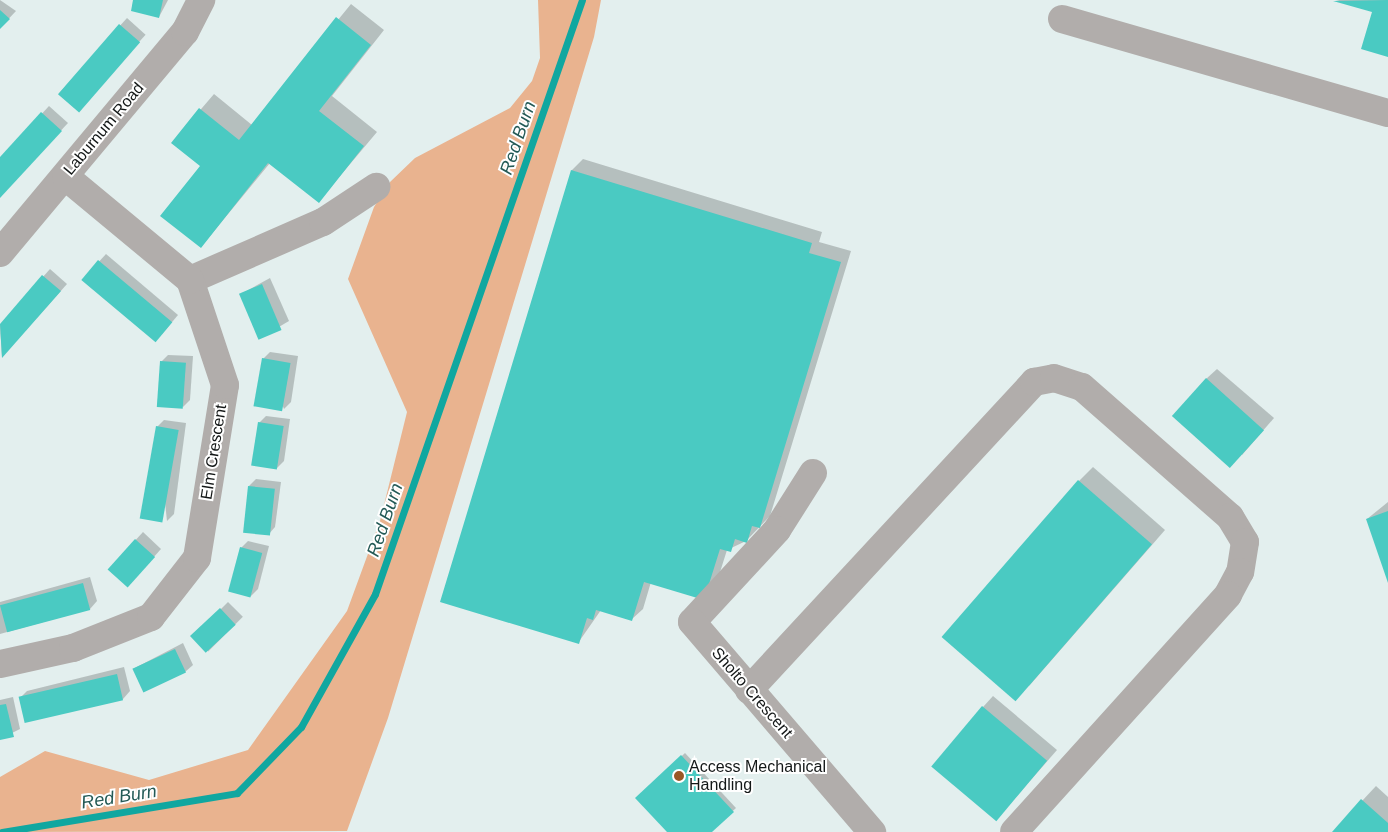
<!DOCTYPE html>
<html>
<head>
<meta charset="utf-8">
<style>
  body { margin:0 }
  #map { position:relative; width:1388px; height:832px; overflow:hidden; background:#e3efee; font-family:Helvetica,sans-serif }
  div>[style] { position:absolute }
  .green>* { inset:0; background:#e9b38f }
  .shadow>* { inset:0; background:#0003; transform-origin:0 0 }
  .stream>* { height:7px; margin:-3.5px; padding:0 3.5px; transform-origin:3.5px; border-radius:3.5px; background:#10a7a0 }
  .building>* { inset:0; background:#4acac2; transform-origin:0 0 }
  .minor>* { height:28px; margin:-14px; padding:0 14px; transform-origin:14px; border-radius:14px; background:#b1adab }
  .dots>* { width:14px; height:14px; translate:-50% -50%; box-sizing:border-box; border:2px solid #fff; border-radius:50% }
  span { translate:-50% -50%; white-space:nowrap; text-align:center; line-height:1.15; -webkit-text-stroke:4px #fff; paint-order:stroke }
  .street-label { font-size:16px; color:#131717 }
  .poi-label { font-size:16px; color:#131717 }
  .left { translate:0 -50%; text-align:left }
  .water-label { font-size:18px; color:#245a56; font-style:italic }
</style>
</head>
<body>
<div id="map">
  <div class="green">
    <i style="clip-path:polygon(538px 0,601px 0,594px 37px,388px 718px,347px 831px,0 832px,0 777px,45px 751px,149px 780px,248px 750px,347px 611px,380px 521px,407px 412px,348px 279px,374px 207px,390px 182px,415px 158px,510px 108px,532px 81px,540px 58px)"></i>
  </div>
  <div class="shadow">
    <i style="clip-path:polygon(0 0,16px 11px,0 28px)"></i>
    <i style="clip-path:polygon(135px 0,168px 0,159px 17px)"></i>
    <i style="clip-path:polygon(1336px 0,1388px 0,1388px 55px,1373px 11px)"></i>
    <i style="clip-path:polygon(351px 4px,384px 30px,332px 96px,377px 132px,319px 201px,270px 163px,201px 247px,202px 166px,172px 143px,214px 94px,252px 125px)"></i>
    <i style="left:127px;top:18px;width:25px;height:102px;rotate:42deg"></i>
    <i style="clip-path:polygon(49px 106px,68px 123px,0 196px,0 159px)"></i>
    <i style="clip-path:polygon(583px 159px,822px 232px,819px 242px,851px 251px,770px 516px,746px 541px,727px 550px,715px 588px,651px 582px,643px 609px,632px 619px,601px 610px,578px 643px,572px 170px)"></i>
    <i style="clip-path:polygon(106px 254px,178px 315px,162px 334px,83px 279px)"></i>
    <i style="clip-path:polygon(50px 269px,67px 284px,2px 357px,0 325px)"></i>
    <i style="clip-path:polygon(270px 278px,289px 321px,260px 338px,241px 294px)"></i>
    <i style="clip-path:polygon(270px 352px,298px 356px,291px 402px,284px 409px,263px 359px)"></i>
    <i style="clip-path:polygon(168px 355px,193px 356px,190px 400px,183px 407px,161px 362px)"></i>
    <i style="clip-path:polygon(1217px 369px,1274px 418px,1242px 455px,1206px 379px)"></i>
    <i style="clip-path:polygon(266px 416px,290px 419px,284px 461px,277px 468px,259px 423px)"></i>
    <i style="clip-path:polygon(164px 420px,186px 423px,174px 514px,167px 521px,157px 427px)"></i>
    <i style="clip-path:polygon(1093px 467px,1165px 530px,1029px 686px,1079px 481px)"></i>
    <i style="clip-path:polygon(256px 479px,281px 482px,275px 527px,268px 535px,249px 486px)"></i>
    <i style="clip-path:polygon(1388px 502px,1388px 580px,1367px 519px)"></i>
    <i style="clip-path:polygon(143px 532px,161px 549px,135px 578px,109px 569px)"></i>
    <i style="clip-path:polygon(248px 541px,269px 546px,258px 589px,250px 597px,241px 548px)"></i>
    <i style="clip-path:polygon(90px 577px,97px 601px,90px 609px,0 634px,0 602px)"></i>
    <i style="left:228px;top:602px;width:21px;height:49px;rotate:45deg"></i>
    <i style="clip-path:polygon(183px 643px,193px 665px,185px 672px,133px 669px)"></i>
    <i style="clip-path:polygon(124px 667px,130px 691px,123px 699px,20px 698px,27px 691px)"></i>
    <i style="clip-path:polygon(993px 696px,1057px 750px,996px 820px,983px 707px)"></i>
    <i style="clip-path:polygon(13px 697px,20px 729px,0 739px,0 700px)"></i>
    <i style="clip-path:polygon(685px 753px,736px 808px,710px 832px,669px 832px,637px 798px)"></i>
    <i style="clip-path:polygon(1376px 786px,1388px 797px,1388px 832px,1333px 832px)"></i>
  </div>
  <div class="stream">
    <i style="left:2px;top:832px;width:238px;rotate:-9.4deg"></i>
    <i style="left:237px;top:793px;width:92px;rotate:-45.9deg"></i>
    <i style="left:301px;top:727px;width:152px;rotate:-60.9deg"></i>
    <i style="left:375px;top:594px;width:629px;rotate:-70.79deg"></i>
  </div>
  <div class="building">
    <i style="clip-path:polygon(133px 0,163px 0,159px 18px,131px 11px)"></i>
    <i style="clip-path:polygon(1388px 0,1388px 57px,1361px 49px,1372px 12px,1333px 1px)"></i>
    <i style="clip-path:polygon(0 10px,10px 19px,0 29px)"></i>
    <i style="clip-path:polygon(336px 17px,371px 45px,319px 111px,364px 146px,319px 203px,268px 163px,201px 248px,160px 216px,200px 166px,171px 143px,199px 108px,239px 140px)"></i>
    <i style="left:119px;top:24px;width:28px;height:93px;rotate:41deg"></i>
    <i style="clip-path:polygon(41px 112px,62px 131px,0 198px,0 157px)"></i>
    <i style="clip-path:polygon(571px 170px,812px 243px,809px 253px,841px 262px,760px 528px,752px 526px,747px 543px,735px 539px,731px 552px,720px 549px,704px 600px,644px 582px,632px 621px,596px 610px,593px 620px,587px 618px,579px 644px,440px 602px)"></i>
    <i style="left:98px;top:260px;width:97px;height:26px;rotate:40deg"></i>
    <i style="clip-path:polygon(42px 275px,61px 291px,2px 358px,0 324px)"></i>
    <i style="left:262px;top:284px;width:50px;height:25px;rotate:67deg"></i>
    <i style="left:262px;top:358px;width:29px;height:49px;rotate:10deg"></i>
    <i style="left:160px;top:361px;width:26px;height:46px;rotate:4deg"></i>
    <i style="left:1206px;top:378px;width:78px;height:51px;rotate:42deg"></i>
    <i style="left:258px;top:422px;width:26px;height:44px;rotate:9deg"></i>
    <i style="left:156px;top:426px;width:23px;height:94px;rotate:10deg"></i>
    <i style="left:1078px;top:480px;width:98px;height:208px;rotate:41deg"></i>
    <i style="left:248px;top:486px;width:27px;height:47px;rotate:6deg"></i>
    <i style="clip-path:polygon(1388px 511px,1388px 583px,1366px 519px)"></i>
    <i style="left:135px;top:539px;width:27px;height:41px;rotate:42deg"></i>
    <i style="left:240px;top:547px;width:23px;height:46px;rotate:15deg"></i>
    <i style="left:83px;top:583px;width:28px;height:86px;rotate:75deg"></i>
    <i style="left:220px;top:608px;width:23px;height:41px;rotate:47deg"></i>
    <i style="left:175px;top:649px;width:26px;height:47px;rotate:65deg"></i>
    <i style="left:117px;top:674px;width:27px;height:101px;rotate:77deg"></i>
    <i style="clip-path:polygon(6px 704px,14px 737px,0 740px,0 705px)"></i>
    <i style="left:982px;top:706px;width:85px;height:79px;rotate:40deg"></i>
    <i style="clip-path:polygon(681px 755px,734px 812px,712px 832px,667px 832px,635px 798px)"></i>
    <i style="clip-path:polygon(1361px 799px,1388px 823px,1388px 832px,1332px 832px)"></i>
  </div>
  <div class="minor">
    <i style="left:1062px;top:19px;width:339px;rotate:16.1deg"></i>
    <i style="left:0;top:253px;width:288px;rotate:-50.1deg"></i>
    <i style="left:185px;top:32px;width:36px;rotate:-63deg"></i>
    <i style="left:190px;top:280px;width:145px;rotate:-23.6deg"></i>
    <i style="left:323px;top:222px;width:64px;rotate:-33.4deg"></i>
    <i style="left:813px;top:473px;width:67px;rotate:122.3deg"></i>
    <i style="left:777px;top:530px;width:125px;rotate:132.7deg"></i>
    <i style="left:692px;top:622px;width:277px;rotate:49.4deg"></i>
    <i style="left:0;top:664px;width:75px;rotate:-12.4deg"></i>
    <i style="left:73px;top:648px;width:84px;rotate:-21.7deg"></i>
    <i style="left:151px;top:617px;width:75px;rotate:-52.1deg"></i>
    <i style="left:197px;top:558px;width:175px;rotate:-80.8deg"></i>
    <i style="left:225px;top:385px;width:111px;rotate:-108.4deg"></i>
    <i style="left:190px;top:280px;width:161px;rotate:-140.3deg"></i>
    <i style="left:749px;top:690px;width:420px;rotate:-47.2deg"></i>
    <i style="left:1034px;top:382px;width:20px;rotate:-11deg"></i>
    <i style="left:1054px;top:378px;width:29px;rotate:18deg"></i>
    <i style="left:1082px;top:387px;width:197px;rotate:41.3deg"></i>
    <i style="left:1230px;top:517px;width:29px;rotate:59deg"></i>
    <i style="left:1245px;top:542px;width:30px;rotate:99deg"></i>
    <i style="left:1240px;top:572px;width:26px;rotate:118deg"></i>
    <i style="left:1228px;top:595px;width:319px;rotate:132.1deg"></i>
  </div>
  <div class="dots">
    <i style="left:679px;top:776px;background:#995724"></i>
  </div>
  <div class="street-label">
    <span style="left:104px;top:129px;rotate:-50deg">Laburnum Road</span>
    <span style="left:214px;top:452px;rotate:-81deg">Elm Crescent</span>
    <span style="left:752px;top:693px;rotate:49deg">Sholto Crescent</span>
  </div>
  <div class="poi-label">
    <span class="left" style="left:689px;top:776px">Access Mechanical<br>Handling</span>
  </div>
  <div class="water-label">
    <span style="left:518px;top:138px;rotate:-71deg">Red Burn</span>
    <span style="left:385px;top:520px;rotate:-71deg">Red Burn</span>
    <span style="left:119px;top:797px;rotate:-9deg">Red Burn</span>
  </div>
</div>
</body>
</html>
